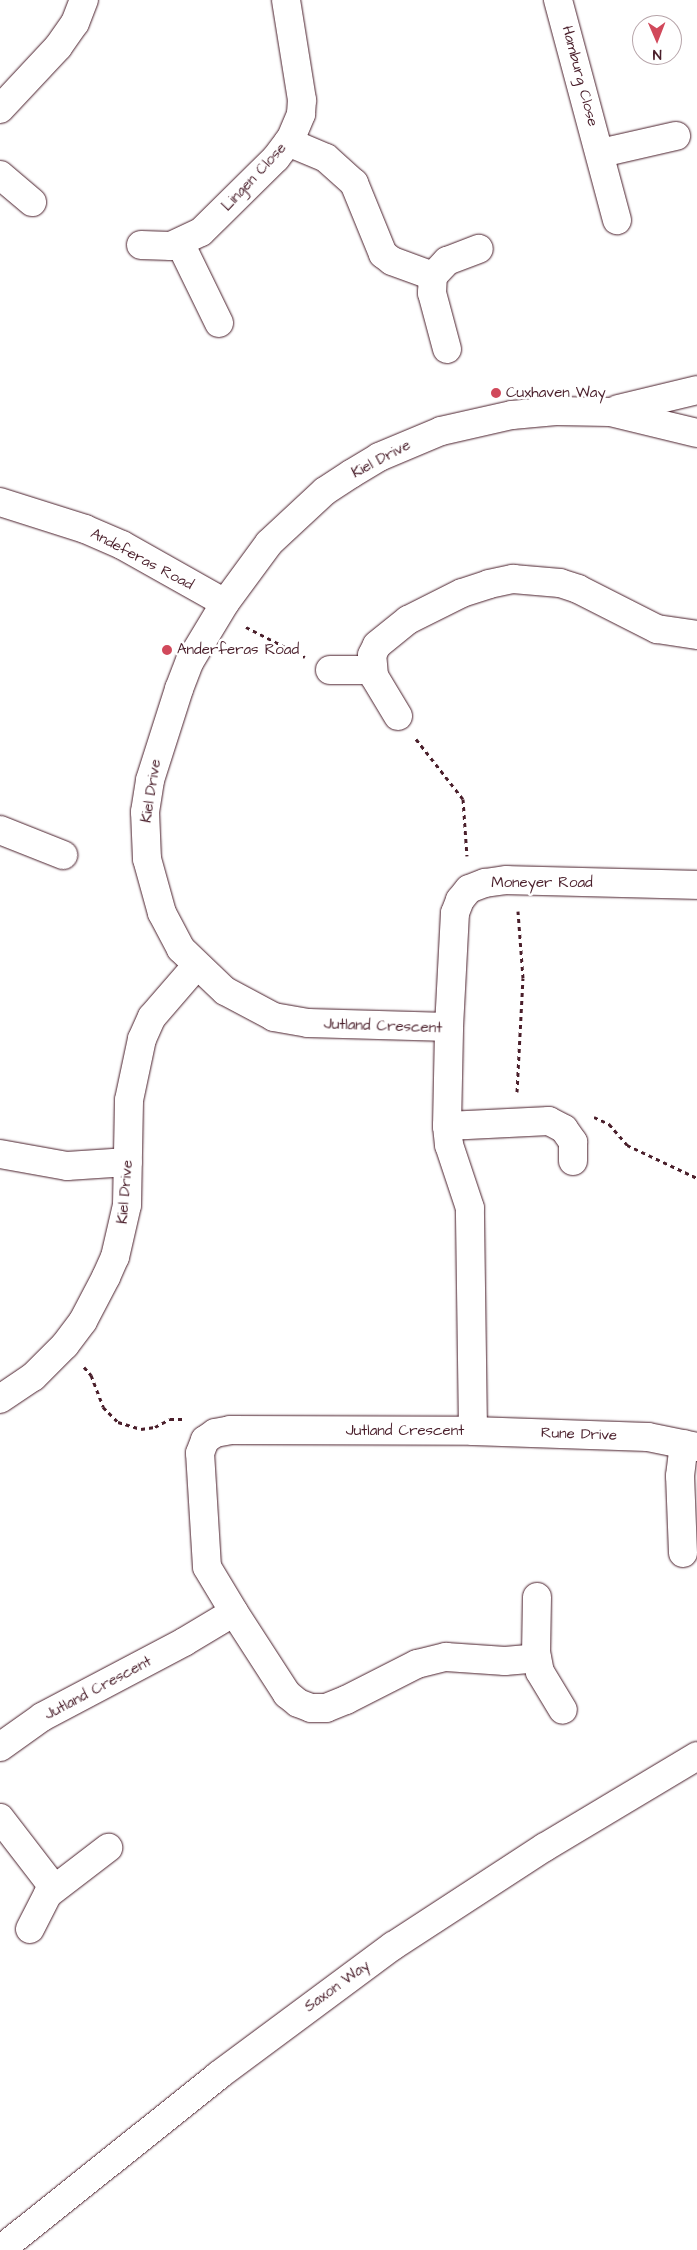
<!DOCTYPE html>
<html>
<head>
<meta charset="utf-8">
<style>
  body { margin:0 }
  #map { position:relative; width:697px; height:2250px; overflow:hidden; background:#fff; font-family:"Architects Daughter",sans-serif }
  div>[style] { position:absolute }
  .path>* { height:3px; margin-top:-1.5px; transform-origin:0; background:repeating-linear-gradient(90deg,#4a1f2b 0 4px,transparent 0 8px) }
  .roads { filter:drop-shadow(0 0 1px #4a1f2b) drop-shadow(0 0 1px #4a1f2b) }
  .minor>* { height:28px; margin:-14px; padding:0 14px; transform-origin:14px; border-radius:14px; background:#fff }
  .dots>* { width:14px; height:14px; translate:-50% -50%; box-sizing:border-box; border:2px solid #fff; border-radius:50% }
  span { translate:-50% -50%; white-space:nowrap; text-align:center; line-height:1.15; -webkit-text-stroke:5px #fff; paint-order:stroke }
  .street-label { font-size:15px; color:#4a1f2b }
  .poi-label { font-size:15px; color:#4a1f2b }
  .left { translate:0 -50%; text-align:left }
  .north { position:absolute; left:632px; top:15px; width:50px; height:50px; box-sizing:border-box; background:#fff; border:1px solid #b7a5aa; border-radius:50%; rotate:179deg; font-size:14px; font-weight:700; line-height:20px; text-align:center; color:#4a1f2b }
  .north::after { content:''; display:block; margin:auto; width:18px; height:22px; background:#d1495b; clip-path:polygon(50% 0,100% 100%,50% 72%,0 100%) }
</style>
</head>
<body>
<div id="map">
  <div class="path">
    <i style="left:246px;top:627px;width:66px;rotate:27deg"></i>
    <i style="left:416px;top:739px;width:76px;rotate:51.9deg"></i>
    <i style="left:463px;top:799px;width:57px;rotate:86deg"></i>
    <i style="left:517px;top:1092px;width:114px;rotate:-87deg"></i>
    <i style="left:523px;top:978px;width:67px;rotate:-94.3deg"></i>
    <i style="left:594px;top:1117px;width:17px;rotate:25deg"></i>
    <i style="left:609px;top:1124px;width:28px;rotate:49deg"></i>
    <i style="left:627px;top:1145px;width:77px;rotate:25.2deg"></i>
    <i style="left:84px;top:1367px;width:11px;rotate:49deg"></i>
    <i style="left:91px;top:1375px;width:34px;rotate:69deg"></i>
    <i style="left:103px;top:1407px;width:21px;rotate:45deg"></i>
    <i style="left:118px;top:1422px;width:24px;rotate:17deg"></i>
    <i style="left:141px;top:1429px;width:14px;rotate:-8deg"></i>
    <i style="left:155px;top:1427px;width:17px;rotate:-28deg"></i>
    <i style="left:170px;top:1419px;width:14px"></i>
  </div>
  <div class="roads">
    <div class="minor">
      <i style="left:558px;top:0;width:228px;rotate:75deg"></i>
      <i style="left:0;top:109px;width:85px;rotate:-46.9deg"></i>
      <i style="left:58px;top:47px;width:29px;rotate:-55deg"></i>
      <i style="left:75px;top:23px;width:25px;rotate:-69deg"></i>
      <i style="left:288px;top:142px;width:41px;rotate:22.8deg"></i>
      <i style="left:326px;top:158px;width:38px;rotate:42deg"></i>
      <i style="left:354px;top:183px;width:77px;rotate:67.8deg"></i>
      <i style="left:383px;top:254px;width:11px;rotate:38deg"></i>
      <i style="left:392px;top:261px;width:44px;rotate:20.1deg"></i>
      <i style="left:601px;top:153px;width:77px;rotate:-12.8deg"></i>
      <i style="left:0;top:175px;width:42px;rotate:40.2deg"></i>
      <i style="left:180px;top:243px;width:89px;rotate:64deg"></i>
      <i style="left:141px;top:245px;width:30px;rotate:2deg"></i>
      <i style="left:171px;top:246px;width:33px;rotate:-25deg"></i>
      <i style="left:201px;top:232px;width:105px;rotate:-44.6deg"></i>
      <i style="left:276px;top:158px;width:25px;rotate:-53deg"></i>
      <i style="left:291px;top:138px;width:26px;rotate:-67deg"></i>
      <i style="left:301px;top:114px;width:14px;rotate:-86deg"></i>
      <i style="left:302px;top:100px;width:101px;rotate:-99.1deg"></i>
      <i style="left:447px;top:349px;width:58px;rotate:-105deg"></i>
      <i style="left:432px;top:293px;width:17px;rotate:-87deg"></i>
      <i style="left:433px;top:276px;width:21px;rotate:-47deg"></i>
      <i style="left:447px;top:261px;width:34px;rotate:-21deg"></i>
      <i style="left:618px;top:409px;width:81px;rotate:-13.5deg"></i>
      <i style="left:0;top:502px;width:89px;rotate:17.6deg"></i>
      <i style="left:85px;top:529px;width:40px;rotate:23.4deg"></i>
      <i style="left:122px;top:545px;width:118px;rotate:29.4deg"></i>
      <i style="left:330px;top:670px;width:43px"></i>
      <i style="left:398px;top:716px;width:47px;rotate:-121deg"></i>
      <i style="left:374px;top:676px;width:21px;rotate:-95deg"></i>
      <i style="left:372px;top:655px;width:11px;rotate:-63deg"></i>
      <i style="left:377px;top:645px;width:40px;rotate:-39deg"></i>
      <i style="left:408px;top:620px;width:60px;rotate:-26.6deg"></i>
      <i style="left:462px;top:593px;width:28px;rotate:-18deg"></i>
      <i style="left:489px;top:584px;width:25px;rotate:-12deg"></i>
      <i style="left:513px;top:579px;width:47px;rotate:4.9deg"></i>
      <i style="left:560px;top:583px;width:19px;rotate:18deg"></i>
      <i style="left:578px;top:589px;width:89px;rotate:26.9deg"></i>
      <i style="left:657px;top:629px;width:40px;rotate:8.5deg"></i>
      <i style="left:0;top:830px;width:68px;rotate:21.6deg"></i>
      <i style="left:449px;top:1027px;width:114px;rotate:-87deg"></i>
      <i style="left:455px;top:913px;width:14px;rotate:-69deg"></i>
      <i style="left:460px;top:900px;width:14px;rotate:-51deg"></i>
      <i style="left:469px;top:889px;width:17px;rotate:-21deg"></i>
      <i style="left:485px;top:883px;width:22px;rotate:-8deg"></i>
      <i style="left:507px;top:880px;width:190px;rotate:1.5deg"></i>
      <i style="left:447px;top:1126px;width:102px;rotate:-2.8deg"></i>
      <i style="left:549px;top:1121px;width:17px;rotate:28deg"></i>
      <i style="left:564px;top:1129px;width:16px;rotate:55deg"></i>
      <i style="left:573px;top:1142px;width:19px;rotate:90deg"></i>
      <i style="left:0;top:1154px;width:68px;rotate:10.2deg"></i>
      <i style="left:67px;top:1166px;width:61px;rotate:-3.8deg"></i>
      <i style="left:0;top:1399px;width:40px;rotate:-34deg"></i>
      <i style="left:33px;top:1377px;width:45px;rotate:-45deg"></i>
      <i style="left:65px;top:1345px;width:30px;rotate:-53deg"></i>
      <i style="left:83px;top:1321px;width:50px;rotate:-62.4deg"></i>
      <i style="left:106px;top:1277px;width:22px;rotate:-66deg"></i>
      <i style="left:115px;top:1257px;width:53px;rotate:-77deg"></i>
      <i style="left:127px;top:1205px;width:105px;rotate:-88.9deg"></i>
      <i style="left:129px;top:1100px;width:62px;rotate:-78deg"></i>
      <i style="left:142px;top:1039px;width:24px;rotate:-66deg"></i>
      <i style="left:152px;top:1017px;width:67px;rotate:-49.2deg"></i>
      <i style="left:473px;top:1431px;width:223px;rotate:-90.8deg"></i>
      <i style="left:470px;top:1208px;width:66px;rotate:-108.4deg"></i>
      <i style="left:449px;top:1145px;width:19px;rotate:-96deg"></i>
      <i style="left:447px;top:1126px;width:99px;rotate:-88.8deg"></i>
      <i style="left:449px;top:1027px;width:141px;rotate:-178.4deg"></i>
      <i style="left:308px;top:1023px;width:35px;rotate:-170deg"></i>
      <i style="left:274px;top:1017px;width:55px;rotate:-152deg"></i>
      <i style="left:225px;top:991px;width:61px;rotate:-136.3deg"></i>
      <i style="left:181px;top:949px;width:41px;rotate:-117.8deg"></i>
      <i style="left:162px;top:913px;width:56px;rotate:-105.5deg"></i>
      <i style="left:147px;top:859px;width:47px;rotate:-92.4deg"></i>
      <i style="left:145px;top:812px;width:32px;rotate:-81deg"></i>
      <i style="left:150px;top:780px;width:96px;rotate:-72.3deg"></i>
      <i style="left:179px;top:689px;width:30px;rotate:-69deg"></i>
      <i style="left:190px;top:661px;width:68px;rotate:-58.9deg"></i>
      <i style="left:225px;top:603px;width:74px;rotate:-53.7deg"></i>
      <i style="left:269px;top:543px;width:76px;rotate:-42.9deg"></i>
      <i style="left:325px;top:491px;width:31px;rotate:-33deg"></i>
      <i style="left:351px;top:474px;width:33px;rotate:-31deg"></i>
      <i style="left:379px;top:457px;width:67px;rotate:-22.8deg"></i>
      <i style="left:441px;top:431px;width:73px;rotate:-12.7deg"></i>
      <i style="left:512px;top:415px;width:44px;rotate:-5.2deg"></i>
      <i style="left:556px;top:411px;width:54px;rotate:1.1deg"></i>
      <i style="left:610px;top:412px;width:89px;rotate:13.6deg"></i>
      <i style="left:683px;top:1553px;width:77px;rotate:-92.2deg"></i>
      <i style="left:680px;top:1476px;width:32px;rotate:-83deg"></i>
      <i style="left:537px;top:1597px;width:55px;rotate:91deg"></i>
      <i style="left:536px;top:1652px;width:20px;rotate:79deg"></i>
      <i style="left:540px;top:1672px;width:44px;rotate:58.8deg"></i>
      <i style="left:234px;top:1612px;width:98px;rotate:57.1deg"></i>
      <i style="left:287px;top:1694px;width:14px;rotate:39deg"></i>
      <i style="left:298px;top:1703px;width:14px;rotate:21deg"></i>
      <i style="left:311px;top:1708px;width:15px"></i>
      <i style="left:326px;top:1708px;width:22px;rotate:-22deg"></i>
      <i style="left:346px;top:1700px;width:80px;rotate:-26.9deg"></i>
      <i style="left:417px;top:1664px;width:30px;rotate:-14deg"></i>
      <i style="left:446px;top:1657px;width:59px;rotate:3.9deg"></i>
      <i style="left:505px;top:1661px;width:32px;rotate:-5deg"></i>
      <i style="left:0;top:1747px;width:52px;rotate:-35.5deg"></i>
      <i style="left:42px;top:1717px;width:161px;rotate:-27.8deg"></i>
      <i style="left:184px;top:1642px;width:58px;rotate:-31deg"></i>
      <i style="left:234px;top:1612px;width:52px;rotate:-121deg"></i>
      <i style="left:207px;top:1567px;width:114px;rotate:-93.5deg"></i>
      <i style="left:200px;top:1453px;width:14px;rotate:-69deg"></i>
      <i style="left:205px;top:1440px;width:12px;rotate:-35deg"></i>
      <i style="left:215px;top:1433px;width:15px;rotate:-11deg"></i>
      <i style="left:230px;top:1430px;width:243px;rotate:0.2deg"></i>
      <i style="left:473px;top:1431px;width:175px;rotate:2deg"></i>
      <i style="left:648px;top:1437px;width:50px;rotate:11.5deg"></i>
      <i style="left:0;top:1818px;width:88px;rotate:52.4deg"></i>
      <i style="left:30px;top:1929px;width:39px;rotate:-63deg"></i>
      <i style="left:48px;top:1894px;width:76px;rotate:-37.5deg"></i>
      <i style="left:0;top:2250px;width:280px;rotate:-38.6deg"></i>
      <i style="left:219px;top:2075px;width:217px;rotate:-36.6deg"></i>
      <i style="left:393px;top:1946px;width:181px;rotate:-33.1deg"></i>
      <i style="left:545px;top:1847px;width:177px;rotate:-30.9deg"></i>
    </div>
  </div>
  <div class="dots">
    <i style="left:496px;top:393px;background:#d1495b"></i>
    <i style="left:167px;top:650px;background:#d1495b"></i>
  </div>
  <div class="street-label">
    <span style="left:580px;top:76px;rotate:75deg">Hamburg Close</span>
    <span style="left:254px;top:177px;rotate:-47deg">Lingen Close</span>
    <span style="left:381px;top:459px;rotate:-28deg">Kiel Drive</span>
    <span style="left:142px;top:559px;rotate:28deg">Andeferas Road</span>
    <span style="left:151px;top:791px;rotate:-81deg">Kiel Drive</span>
    <span style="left:542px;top:883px">Moneyer Road</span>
    <span style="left:383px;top:1026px;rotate:2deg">Jutland Crescent</span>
    <span style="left:125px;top:1192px;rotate:-85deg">Kiel Drive</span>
    <span style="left:405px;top:1431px">Jutland Crescent</span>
    <span style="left:579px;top:1434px;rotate:2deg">Rune Drive</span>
    <span style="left:98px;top:1688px;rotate:-28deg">Jutland Crescent</span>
    <span style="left:337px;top:1986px;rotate:-36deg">Saxon Way</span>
  </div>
  <div class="poi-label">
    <span class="left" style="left:506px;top:393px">Cuxhaven Way</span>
    <span class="left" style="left:177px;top:650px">Anderferas Road</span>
  </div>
  <div class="north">N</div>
</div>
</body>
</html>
